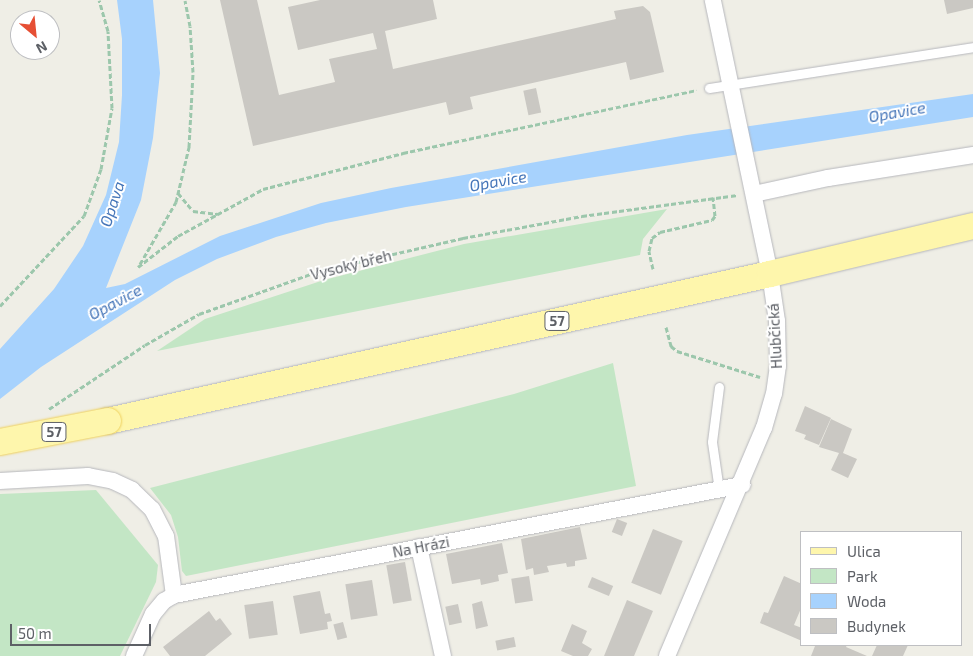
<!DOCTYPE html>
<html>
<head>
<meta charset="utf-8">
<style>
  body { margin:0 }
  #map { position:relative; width:973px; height:656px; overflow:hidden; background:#efeee6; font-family:"Exo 2",sans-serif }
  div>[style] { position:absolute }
  .green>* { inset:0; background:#c3e6c5 }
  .water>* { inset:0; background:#a7d2fd }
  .building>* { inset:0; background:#cac8c3; transform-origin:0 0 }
  .path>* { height:3px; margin-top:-1.5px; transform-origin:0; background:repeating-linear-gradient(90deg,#9cc7ac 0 5px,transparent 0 7.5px) }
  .roads { filter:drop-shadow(0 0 1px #b6b7bc) drop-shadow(0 0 1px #b6b7bc) }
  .service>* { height:9px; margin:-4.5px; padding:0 4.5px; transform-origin:4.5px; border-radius:4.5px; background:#fff }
  .minor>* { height:16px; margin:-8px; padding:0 8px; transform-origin:8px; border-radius:8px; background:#fff }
  .primary>* { height:26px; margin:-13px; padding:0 13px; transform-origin:13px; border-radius:13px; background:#fef6ac }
  .bridges { filter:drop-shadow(0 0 1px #efd15f) drop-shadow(0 0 1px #efd15f) }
  .primary-bridge>* { height:26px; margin:-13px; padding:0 13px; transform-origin:13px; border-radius:13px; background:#fef6ac }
  span { translate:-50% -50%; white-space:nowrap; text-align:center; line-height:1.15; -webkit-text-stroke:4px #fff; paint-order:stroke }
  .shield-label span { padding:1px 4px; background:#fff; border:1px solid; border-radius:4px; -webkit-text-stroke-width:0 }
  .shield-label { font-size:14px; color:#5d6066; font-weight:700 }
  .street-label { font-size:15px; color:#5d6066 }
  .water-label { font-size:16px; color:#4676b9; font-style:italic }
  .legend { position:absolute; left:800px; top:531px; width:162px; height:115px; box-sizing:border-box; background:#fff; border:1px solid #bebfc2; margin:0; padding:6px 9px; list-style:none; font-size:15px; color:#5d6066 }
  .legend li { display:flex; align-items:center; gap:10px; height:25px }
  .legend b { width:25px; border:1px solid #bebfc2 }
  .north { position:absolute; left:10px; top:10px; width:50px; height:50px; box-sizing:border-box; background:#fff; border:1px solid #bebfc2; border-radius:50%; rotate:152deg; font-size:14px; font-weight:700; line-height:20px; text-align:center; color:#5d6066 }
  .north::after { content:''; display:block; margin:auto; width:18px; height:22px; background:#e64f34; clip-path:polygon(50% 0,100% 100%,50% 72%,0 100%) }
  .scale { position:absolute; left:10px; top:624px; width:141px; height:22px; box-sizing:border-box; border:2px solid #5d6066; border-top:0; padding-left:6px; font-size:15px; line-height:18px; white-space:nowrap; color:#5d6066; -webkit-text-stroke:4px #fff; paint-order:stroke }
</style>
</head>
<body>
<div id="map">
  <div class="green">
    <i style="clip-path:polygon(667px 209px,643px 239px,640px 255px,157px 351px,205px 319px,324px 280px,464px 244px)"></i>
    <i style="clip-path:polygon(613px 363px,636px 486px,186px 576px,182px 571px,178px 537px,171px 515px,150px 488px,514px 394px)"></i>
    <i style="clip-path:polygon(96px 490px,158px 565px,156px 582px,120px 656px,0 656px,0 494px)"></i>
  </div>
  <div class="water">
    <i style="clip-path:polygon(117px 0,153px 0,160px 73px,153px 138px,141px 200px,106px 288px,125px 284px,220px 236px,321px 203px,391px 188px,687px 135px,973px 94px,973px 117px,406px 207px,326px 223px,276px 237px,217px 259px,175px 280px,41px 367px,0 399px,0 349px,54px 289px,83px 246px,106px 195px,119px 142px,122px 95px,122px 39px)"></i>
  </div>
  <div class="building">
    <i style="clip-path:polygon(220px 0,257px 0,279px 95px,335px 82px,329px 59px,377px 49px,373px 33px,298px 50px,288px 7px,320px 0,433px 0,437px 19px,385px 31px,393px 69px,616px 19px,614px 11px,643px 6px,650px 12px,664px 72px,630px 80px,626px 62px,470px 97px,473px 109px,449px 115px,446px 102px,253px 146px)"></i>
    <i style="clip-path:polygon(944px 0,973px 0,973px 8px,947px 14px)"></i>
    <i style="left:536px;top:88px;width:25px;height:13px;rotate:78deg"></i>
    <i style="clip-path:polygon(805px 406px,831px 418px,819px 445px,804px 439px,806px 435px,795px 431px)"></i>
    <i style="clip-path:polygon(831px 419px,852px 429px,843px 453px,857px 459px,848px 478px,831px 470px,839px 453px,819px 447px)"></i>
    <i style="left:617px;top:519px;width:11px;height:14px;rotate:22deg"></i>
    <i style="clip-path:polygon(580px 527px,587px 559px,575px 561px,575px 566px,567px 567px,566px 563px,547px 566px,549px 572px,534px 575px,533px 568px,526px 570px,521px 539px)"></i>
    <i style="left:653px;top:529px;width:32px;height:58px;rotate:22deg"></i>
    <i style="clip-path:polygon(502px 543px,508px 573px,498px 575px,499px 581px,481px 585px,480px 579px,452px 584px,446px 554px)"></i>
    <i style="left:405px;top:562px;width:39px;height:19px;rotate:80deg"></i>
    <i style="left:529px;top:576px;width:25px;height:18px;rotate:81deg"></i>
    <i style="clip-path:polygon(784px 576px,802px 584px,802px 606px,794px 625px,802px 628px,802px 641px,760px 623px,764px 612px,768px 613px)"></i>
    <i style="left:592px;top:577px;width:23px;height:11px;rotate:23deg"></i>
    <i style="left:372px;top:580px;width:36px;height:27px;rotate:81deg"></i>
    <i style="clip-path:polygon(320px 591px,325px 614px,330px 613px,332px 621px,327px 622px,328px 629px,300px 634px,293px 596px)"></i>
    <i style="clip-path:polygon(627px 600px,653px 611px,634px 656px,604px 656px)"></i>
    <i style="left:273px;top:601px;width:34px;height:29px;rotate:82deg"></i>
    <i style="clip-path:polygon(482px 601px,488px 626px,476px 629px,472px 604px)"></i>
    <i style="left:458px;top:604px;width:19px;height:13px;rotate:78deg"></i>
    <i style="clip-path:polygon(209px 611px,216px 621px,220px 618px,232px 634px,205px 656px,170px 656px,163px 647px)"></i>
    <i style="left:343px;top:622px;width:16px;height:10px;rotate:75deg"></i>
    <i style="clip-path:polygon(572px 624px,587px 631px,582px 643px,592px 649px,588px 656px,573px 656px,561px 651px)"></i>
    <i style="left:514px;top:637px;width:10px;height:19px;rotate:79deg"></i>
    <i style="clip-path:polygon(812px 645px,847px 645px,846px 647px,867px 656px,811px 656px,815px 646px)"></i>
    <i style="clip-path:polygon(877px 645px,908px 645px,903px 656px,872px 656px)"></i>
  </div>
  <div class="path">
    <i style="left:178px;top:193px;width:23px;rotate:50deg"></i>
    <i style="left:193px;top:211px;width:25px;rotate:7deg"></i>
    <i style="left:140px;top:264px;width:72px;rotate:-59.9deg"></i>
    <i style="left:176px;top:202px;width:57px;rotate:-76.7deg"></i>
    <i style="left:189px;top:147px;width:75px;rotate:-86.9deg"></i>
    <i style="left:193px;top:72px;width:46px;rotate:-93.7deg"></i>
    <i style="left:190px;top:26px;width:26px;rotate:-101deg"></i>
    <i style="left:138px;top:267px;width:51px;rotate:-37.8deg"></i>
    <i style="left:178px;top:236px;width:97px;rotate:-28.9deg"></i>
    <i style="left:263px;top:189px;width:145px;rotate:-14.4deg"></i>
    <i style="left:403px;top:153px;width:300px;rotate:-12.1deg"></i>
    <i style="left:653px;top:269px;width:18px;rotate:-103deg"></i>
    <i style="left:649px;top:251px;width:13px;rotate:-77deg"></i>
    <i style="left:652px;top:238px;width:10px;rotate:-37deg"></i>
    <i style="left:660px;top:232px;width:53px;rotate:-13deg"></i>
    <i style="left:712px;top:220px;width:5px;rotate:-53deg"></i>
    <i style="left:715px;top:216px;width:19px;rotate:-96deg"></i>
    <i style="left:0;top:306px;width:123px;rotate:-47deg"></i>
    <i style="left:84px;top:216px;width:50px;rotate:-70.1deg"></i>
    <i style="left:101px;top:169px;width:62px;rotate:-79.8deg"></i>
    <i style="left:112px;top:108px;width:77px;rotate:-93deg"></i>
    <i style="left:108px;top:31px;width:32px;rotate:-106deg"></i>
    <i style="left:666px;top:327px;width:20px;rotate:75deg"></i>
    <i style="left:671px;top:346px;width:8px;rotate:40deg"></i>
    <i style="left:677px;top:351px;width:87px;rotate:17.4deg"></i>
    <i style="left:49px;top:409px;width:115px;rotate:-33.7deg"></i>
    <i style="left:145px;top:345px;width:62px;rotate:-29.9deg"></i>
    <i style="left:199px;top:314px;width:127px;rotate:-19.7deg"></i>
    <i style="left:319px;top:271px;width:148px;rotate:-12.9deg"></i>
    <i style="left:463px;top:238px;width:121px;rotate:-10.5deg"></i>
    <i style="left:582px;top:216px;width:157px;rotate:-7.7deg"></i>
  </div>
  <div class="roads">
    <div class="service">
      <i style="left:709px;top:88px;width:267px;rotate:-8.8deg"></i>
      <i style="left:719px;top:387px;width:55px;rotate:97.3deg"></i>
      <i style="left:712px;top:442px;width:49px;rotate:81.7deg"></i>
    </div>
    <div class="minor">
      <i style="left:754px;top:194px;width:76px;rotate:-12.2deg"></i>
      <i style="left:828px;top:178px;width:147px;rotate:-9deg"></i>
      <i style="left:0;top:481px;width:88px;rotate:-3.3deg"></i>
      <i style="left:88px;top:476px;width:25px;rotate:11deg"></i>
      <i style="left:113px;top:481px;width:21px;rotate:25deg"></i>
      <i style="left:132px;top:490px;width:28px;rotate:44deg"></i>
      <i style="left:152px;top:509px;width:30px;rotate:63deg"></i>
      <i style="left:166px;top:536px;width:60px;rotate:82.3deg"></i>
      <i style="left:419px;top:547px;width:112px;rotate:77.6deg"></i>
      <i style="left:134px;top:656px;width:46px;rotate:-65.7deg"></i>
      <i style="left:153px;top:614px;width:17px;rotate:-50deg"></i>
      <i style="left:164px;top:601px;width:12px;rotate:-31deg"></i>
      <i style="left:174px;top:595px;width:579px;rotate:-10.96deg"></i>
      <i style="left:667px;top:656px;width:248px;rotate:-67deg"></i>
      <i style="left:764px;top:428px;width:35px;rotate:-74deg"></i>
      <i style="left:774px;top:394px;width:28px;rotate:-82deg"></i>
      <i style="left:778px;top:366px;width:45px;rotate:-91.3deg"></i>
      <i style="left:777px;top:321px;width:48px;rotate:-98.5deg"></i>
      <i style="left:770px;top:274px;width:280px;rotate:-101.8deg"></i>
    </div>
    <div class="primary">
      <i style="left:108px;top:421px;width:678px;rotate:-12.52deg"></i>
      <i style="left:770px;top:274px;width:209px;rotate:-13.3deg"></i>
    </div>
  </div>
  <div class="bridges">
    <div class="primary-bridge">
      <i style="left:0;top:442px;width:110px;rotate:-11deg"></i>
    </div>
  </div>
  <div class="shield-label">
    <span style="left:557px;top:321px">57</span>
    <span style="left:54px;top:432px">57</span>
  </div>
  <div class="street-label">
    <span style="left:351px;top:265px;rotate:-14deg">Vysoký břeh</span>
    <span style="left:775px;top:336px;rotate:-93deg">Hlubčická</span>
    <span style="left:421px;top:547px;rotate:-11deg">Na Hrázi</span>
  </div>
  <div class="water-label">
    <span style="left:897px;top:112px;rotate:-10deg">Opavice</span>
    <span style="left:498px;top:181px;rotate:-10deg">Opavice</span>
    <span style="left:112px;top:204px;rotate:-72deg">Opava</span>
    <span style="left:115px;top:302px;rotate:-28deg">Opavice</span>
  </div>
  <ul class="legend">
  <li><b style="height:6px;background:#fef6ac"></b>Ulica</li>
  <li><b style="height:14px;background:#c3e6c5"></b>Park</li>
  <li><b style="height:14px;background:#a7d2fd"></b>Woda</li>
  <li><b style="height:14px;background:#cac8c3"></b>Budynek</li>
  </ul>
  <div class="north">N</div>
  <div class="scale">50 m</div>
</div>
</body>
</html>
